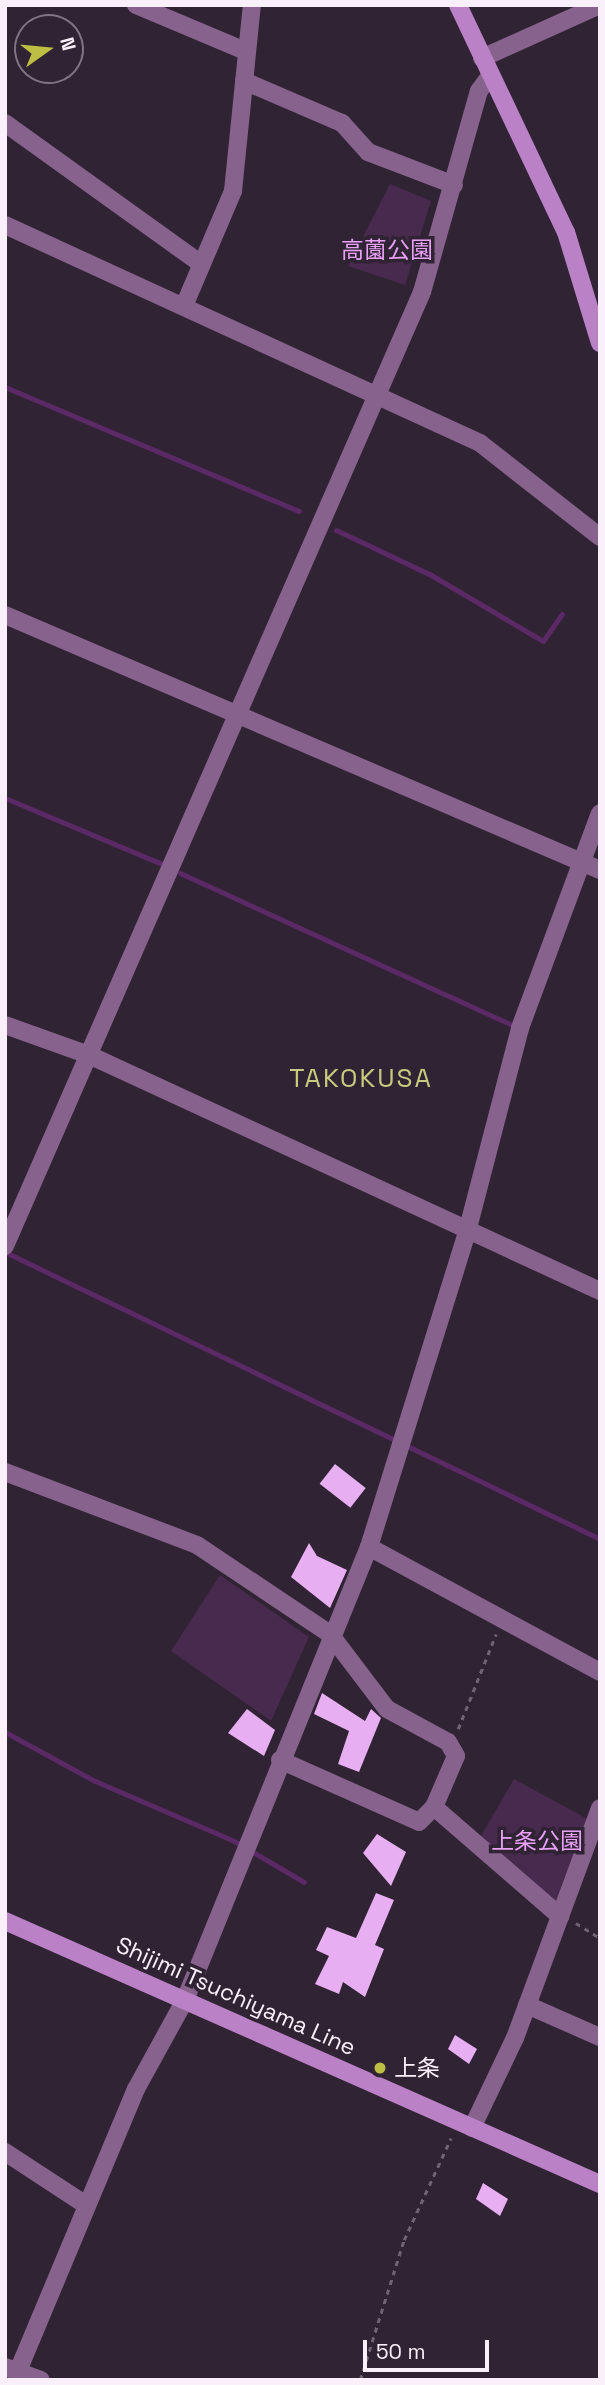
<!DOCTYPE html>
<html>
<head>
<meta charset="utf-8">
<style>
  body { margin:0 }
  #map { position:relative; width:605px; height:2385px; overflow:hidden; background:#302333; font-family:"Space Grotesk","Noto Sans JP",sans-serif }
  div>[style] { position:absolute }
  .green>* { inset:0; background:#482a4e }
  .stream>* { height:5px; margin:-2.5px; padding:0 2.5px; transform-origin:2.5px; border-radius:2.5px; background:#5b2965 }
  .building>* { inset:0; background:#e7aef2; transform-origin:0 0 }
  .path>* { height:2.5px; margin-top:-1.25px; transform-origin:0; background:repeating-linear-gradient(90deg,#6f6472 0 5px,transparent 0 10px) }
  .minor>* { height:18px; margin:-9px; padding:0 9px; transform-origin:9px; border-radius:9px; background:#86628d }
  .tertiary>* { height:18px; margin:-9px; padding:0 9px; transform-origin:9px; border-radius:9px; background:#86628d }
  .secondary>* { height:18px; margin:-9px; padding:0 9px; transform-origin:9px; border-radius:9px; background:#bb81c6 }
  .dots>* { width:19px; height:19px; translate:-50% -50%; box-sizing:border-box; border:4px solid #302333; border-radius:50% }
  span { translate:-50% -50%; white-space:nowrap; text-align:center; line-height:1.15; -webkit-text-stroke:7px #302333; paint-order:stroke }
  .park-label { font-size:23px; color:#e9a0f7 }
  .street-label { font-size:23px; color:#f9f0fb }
  .poi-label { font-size:23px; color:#f9f0fb }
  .left { translate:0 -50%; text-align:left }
  .quarter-label { font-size:26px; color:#c7cb7e; letter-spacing:2px }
  .frame { position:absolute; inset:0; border:7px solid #f9f0fb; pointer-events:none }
  .north { position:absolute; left:14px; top:14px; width:70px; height:70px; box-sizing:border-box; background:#302333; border:2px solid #807583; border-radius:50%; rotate:75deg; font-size:19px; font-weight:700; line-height:28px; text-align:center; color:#f9f0fb }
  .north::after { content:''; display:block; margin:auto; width:24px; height:32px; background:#bcbf44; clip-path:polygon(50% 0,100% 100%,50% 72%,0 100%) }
  .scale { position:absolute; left:363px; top:2340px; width:126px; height:32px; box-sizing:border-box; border:4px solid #f9f0fb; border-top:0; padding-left:9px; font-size:21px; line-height:24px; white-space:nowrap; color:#f9f0fb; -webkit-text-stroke:5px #302333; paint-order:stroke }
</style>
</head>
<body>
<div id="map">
  <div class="green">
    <i style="clip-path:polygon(390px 184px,431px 201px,405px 285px,348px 266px)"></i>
    <i style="clip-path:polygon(220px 1575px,309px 1637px,271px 1721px,171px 1651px)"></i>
    <i style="clip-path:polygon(514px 1779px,595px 1823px,560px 1916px,474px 1848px)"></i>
  </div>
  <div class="stream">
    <i style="left:5px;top:387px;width:319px;rotate:22.9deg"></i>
    <i style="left:336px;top:530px;width:105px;rotate:25.3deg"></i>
    <i style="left:431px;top:575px;width:130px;rotate:30.5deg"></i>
    <i style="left:543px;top:641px;width:33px;rotate:-55deg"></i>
    <i style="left:5px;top:798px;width:170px;rotate:22.8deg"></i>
    <i style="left:180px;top:873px;width:371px;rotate:24.6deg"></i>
    <i style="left:5px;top:1252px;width:661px;rotate:25.75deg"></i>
    <i style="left:5px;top:1732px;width:102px;rotate:28.6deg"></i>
    <i style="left:95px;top:1781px;width:151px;rotate:23.3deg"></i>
    <i style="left:234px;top:1841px;width:81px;rotate:30.4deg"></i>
  </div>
  <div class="building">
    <i style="left:335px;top:1464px;width:39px;height:25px;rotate:38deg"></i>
    <i style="clip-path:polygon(309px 1543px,317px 1556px,347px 1570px,330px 1608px,291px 1577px)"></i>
    <i style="clip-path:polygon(322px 1693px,365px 1721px,371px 1709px,381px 1718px,359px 1772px,338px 1764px,349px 1731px,314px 1714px)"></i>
    <i style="clip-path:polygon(247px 1709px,275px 1730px,264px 1756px,228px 1733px)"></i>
    <i style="clip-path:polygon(377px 1834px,406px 1852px,391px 1886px,363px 1853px)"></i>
    <i style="clip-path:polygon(376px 1893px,394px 1900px,375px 1945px,384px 1949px,365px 1997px,343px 1982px,339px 1994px,315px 1984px,329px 1956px,316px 1950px,327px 1927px,356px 1938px)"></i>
    <i style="clip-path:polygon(455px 2035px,477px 2049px,469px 2064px,448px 2049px)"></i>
    <i style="clip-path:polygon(483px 2183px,508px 2199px,500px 2216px,476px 2199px)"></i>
  </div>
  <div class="path">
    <i style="left:458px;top:1729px;width:102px;rotate:-68.2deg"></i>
    <i style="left:576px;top:1923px;width:28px;rotate:32deg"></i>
    <i style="left:360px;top:2380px;width:147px;rotate:-72.6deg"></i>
    <i style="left:404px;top:2240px;width:112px;rotate:-65.3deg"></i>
  </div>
  <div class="minor">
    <i style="left:136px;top:5px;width:116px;rotate:22.8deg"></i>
    <i style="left:482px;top:58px;width:129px;rotate:-24.2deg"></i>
    <i style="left:244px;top:81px;width:107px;rotate:23.2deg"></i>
    <i style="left:342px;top:123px;width:39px;rotate:48deg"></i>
    <i style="left:368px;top:152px;width:92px;rotate:21deg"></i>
    <i style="left:5px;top:123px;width:240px;rotate:35.7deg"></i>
    <i style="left:5px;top:225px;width:523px;rotate:24.65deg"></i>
    <i style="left:480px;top:443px;width:152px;rotate:38.1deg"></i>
    <i style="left:184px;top:306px;width:125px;rotate:-66.9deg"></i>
    <i style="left:233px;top:191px;width:187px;rotate:-84.2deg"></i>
    <i style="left:5px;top:1025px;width:89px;rotate:19.7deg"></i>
    <i style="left:89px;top:1055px;width:563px;rotate:24.79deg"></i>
    <i style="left:5px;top:1246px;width:1041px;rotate:-66.39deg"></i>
    <i style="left:422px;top:292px;width:209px;rotate:-74.2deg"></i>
    <i style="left:479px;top:91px;width:19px;rotate:-54deg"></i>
    <i style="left:5px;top:1472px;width:205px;rotate:20.8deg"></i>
    <i style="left:197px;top:1545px;width:160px;rotate:33.8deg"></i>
    <i style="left:330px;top:1634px;width:94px;rotate:52.8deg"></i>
    <i style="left:387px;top:1709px;width:69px;rotate:28.4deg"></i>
    <i style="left:448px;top:1742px;width:16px;rotate:60deg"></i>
    <i style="left:456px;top:1756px;width:56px;rotate:113.3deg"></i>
    <i style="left:434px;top:1807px;width:167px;rotate:40.9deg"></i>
    <i style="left:369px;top:1547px;width:263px;rotate:28.4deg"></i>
    <i style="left:280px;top:1760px;width:152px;rotate:24deg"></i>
    <i style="left:419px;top:1822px;width:21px;rotate:-45deg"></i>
    <i style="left:527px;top:2005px;width:80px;rotate:23.7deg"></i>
    <i style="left:472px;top:2128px;width:100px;rotate:-64.5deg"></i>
    <i style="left:515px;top:2038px;width:245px;rotate:-69.7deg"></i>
    <i style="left:5px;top:2152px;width:97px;rotate:33.2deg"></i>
    <i style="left:5px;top:2367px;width:38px;rotate:20deg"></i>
    <i style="left:18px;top:2371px;width:306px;rotate:-67.3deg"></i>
    <i style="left:136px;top:2089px;width:102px;rotate:-61.2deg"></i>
    <i style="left:185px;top:2000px;width:489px;rotate:-67.9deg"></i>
    <i style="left:369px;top:1547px;width:330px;rotate:-72.7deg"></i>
    <i style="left:467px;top:1232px;width:211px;rotate:-75.4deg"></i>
    <i style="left:520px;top:1028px;width:229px;rotate:-69.6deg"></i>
  </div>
  <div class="tertiary">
    <i style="left:5px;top:615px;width:647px;rotate:23.2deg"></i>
  </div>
  <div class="secondary">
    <i style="left:458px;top:5px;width:251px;rotate:64.6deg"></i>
    <i style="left:566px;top:232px;width:116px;rotate:73deg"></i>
    <i style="left:5px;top:1921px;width:651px;rotate:23.85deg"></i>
  </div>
  <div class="dots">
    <i style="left:380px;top:2068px;background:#bcbf44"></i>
  </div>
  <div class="park-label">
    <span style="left:387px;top:250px">高薗公園</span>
    <span style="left:537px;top:1841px">上条公園</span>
  </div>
  <div class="street-label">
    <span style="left:236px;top:1996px;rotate:24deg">Shijimi Tsuchiyama Line</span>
  </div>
  <div class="poi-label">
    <span class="left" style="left:394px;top:2068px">上条</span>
  </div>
  <div class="quarter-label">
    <span style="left:361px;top:1079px">TAKOKUSA</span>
  </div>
  <div class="frame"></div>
  <div class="north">N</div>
  <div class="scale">50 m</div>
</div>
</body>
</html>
